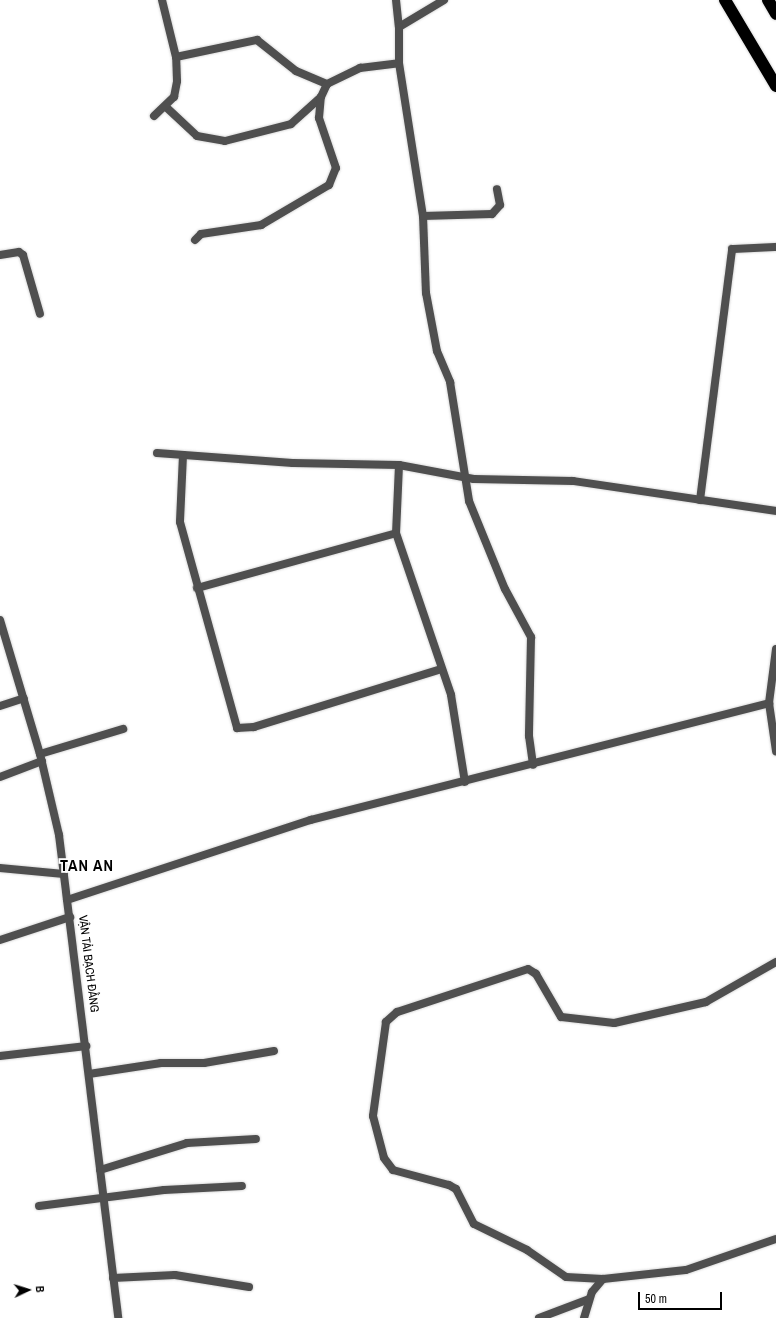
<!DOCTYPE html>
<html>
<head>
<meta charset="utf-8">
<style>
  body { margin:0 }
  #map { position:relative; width:776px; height:1318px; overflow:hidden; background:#fff; font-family:"Archivo Narrow",sans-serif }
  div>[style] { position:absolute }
  .roads { filter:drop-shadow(0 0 1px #dbdbdb) drop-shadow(0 0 1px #dbdbdb) }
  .minor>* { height:8px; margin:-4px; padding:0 4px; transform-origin:4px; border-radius:4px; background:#4f4f4f }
  .tertiary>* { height:8px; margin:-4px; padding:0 4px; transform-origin:4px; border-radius:4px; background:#4f4f4f }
  .motorway>* { height:12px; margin:-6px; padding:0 6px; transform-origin:6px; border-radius:6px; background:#000 }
  span { translate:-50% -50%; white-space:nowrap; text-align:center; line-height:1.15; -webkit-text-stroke:3.5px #fff; paint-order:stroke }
  .street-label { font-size:12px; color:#000 }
  .district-label { font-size:16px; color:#000; font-weight:700; letter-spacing:1px }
  .north { position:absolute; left:8px; top:1270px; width:40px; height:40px; -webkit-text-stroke:3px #fff; paint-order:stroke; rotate:86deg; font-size:11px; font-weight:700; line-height:16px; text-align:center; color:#000 }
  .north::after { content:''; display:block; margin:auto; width:14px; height:18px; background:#000; clip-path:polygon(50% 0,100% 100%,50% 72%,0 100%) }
  .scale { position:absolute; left:638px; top:1292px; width:84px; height:18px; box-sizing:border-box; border:2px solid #000; border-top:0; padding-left:5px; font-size:12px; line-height:14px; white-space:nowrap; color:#000; -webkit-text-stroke:3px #fff; paint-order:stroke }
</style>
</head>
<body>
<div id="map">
  <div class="roads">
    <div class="minor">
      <i style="left:396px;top:0;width:27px;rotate:84deg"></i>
      <i style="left:444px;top:0;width:52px;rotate:149deg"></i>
      <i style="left:399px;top:27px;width:36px;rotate:90deg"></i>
      <i style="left:399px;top:63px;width:155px;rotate:81.1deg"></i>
      <i style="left:423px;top:216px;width:77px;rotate:87.8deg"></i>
      <i style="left:426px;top:293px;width:59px;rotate:79.3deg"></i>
      <i style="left:437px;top:351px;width:34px;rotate:67deg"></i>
      <i style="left:450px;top:382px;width:121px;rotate:80.9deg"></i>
      <i style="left:469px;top:501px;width:95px;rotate:67.8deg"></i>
      <i style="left:505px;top:589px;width:55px;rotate:61.6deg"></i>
      <i style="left:531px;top:637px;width:99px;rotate:91.2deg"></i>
      <i style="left:529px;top:736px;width:29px;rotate:82deg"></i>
      <i style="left:176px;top:57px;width:83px;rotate:-11.9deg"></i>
      <i style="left:257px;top:40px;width:50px;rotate:38.5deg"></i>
      <i style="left:296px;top:71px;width:34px;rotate:23deg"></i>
      <i style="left:166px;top:107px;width:42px;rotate:43.1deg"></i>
      <i style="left:197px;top:136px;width:28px;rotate:10deg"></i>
      <i style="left:225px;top:141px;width:68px;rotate:-14.4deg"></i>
      <i style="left:291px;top:124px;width:40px;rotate:-42deg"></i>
      <i style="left:321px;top:97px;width:14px;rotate:-65deg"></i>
      <i style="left:327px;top:84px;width:37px;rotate:-26deg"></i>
      <i style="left:360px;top:68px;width:39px;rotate:-7deg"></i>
      <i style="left:154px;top:116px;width:28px;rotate:-44deg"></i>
      <i style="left:174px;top:97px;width:16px;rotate:-79deg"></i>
      <i style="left:177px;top:81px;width:24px;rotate:-92deg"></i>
      <i style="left:176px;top:57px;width:59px;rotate:-103.8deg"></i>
      <i style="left:423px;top:216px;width:69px;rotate:-1.7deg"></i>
      <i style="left:492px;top:214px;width:12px;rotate:-48deg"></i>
      <i style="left:500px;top:205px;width:16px;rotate:-101deg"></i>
      <i style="left:195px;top:240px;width:8px;rotate:-45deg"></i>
      <i style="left:201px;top:234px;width:61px;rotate:-8.5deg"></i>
      <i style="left:261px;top:225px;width:79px;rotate:-30.5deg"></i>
      <i style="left:329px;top:185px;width:18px;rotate:-68deg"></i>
      <i style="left:336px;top:168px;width:53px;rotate:-108.8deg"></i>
      <i style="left:319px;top:118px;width:21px;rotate:-85deg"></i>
      <i style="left:0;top:255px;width:19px;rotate:-9deg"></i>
      <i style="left:19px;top:252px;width:5px;rotate:37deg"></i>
      <i style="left:23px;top:255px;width:61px;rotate:73.9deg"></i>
      <i style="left:157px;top:453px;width:136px;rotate:4.2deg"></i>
      <i style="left:293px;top:463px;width:106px;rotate:1.1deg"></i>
      <i style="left:399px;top:465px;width:76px;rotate:10.6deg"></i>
      <i style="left:474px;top:479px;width:99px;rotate:1.2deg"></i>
      <i style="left:573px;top:481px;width:205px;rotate:8.4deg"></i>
      <i style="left:183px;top:455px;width:67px;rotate:92.6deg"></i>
      <i style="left:180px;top:522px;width:214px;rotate:74.5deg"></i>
      <i style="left:237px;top:728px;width:17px;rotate:-3deg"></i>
      <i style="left:254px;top:727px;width:196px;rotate:-17.2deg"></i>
      <i style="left:399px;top:465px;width:68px;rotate:92.5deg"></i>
      <i style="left:396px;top:533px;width:171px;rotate:71.2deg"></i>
      <i style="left:451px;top:695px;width:88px;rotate:80.9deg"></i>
      <i style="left:700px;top:500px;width:253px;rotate:-82.7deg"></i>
      <i style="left:732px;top:249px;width:44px;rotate:-2.6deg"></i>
      <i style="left:197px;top:588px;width:206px;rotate:-15.4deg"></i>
      <i style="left:776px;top:649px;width:54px;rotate:97.4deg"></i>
      <i style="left:769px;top:703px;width:49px;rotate:81.7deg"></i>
      <i style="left:0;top:706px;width:25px;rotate:-18deg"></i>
      <i style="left:40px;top:754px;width:87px;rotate:-16.8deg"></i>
      <i style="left:0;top:777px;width:45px;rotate:-20.9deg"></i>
      <i style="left:0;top:868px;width:64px;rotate:5.4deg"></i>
      <i style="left:67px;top:900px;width:257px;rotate:-18.2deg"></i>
      <i style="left:311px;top:820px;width:473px;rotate:-14.3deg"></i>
      <i style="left:0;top:940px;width:74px;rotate:-18.2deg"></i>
      <i style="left:776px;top:962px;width:81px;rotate:150.3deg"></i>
      <i style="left:706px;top:1002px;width:94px;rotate:167.1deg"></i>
      <i style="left:614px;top:1023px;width:53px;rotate:-173.5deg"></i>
      <i style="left:561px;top:1017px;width:50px;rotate:-120.2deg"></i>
      <i style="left:536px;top:974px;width:9px;rotate:-148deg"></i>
      <i style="left:528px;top:969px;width:138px;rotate:161.8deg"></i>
      <i style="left:397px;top:1012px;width:15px;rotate:138deg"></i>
      <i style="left:386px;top:1022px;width:95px;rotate:97.9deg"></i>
      <i style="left:373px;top:1116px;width:43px;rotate:75.3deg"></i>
      <i style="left:384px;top:1158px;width:15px;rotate:53deg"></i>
      <i style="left:393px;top:1170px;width:58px;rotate:15deg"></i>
      <i style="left:449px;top:1185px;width:8px;rotate:30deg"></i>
      <i style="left:456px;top:1189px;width:39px;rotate:63deg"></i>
      <i style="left:474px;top:1224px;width:59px;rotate:26.1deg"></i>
      <i style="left:527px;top:1250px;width:47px;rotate:34.7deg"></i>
      <i style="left:566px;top:1277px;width:37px;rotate:3deg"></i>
      <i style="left:603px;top:1279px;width:83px;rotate:-6.2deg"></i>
      <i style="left:686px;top:1270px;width:95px;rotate:-19deg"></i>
      <i style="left:0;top:1056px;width:87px;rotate:-6.6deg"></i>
      <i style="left:89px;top:1074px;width:73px;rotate:-8.7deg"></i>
      <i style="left:161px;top:1063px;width:43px"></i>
      <i style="left:204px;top:1063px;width:71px;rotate:-9.7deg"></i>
      <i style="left:100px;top:1170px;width:91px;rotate:-17.2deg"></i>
      <i style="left:187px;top:1143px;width:69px;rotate:-3.3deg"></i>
      <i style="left:39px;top:1206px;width:126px;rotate:-7.3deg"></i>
      <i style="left:164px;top:1190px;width:78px;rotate:-2.9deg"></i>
      <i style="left:113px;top:1278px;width:62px;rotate:-2.8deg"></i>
      <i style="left:175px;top:1275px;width:75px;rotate:9.2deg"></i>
      <i style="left:539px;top:1318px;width:53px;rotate:-20.8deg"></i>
      <i style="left:584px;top:1318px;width:27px;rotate:-73deg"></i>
      <i style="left:592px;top:1292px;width:17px;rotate:-50deg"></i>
    </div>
    <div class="tertiary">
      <i style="left:0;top:620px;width:140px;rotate:73.4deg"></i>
      <i style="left:40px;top:754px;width:83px;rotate:76.8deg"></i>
      <i style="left:59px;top:835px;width:487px;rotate:83deg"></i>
    </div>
    <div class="motorway">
      <i style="left:725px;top:0;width:100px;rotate:59.3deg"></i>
      <i style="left:768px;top:0;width:16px;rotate:60deg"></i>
    </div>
  </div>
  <div class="street-label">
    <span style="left:88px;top:964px;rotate:83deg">VẬN TẢI BẠCH ĐẰNG</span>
  </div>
  <div class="district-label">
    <span style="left:87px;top:865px">TAN AN</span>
  </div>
  <div class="north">B</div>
  <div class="scale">50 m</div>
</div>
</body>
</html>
